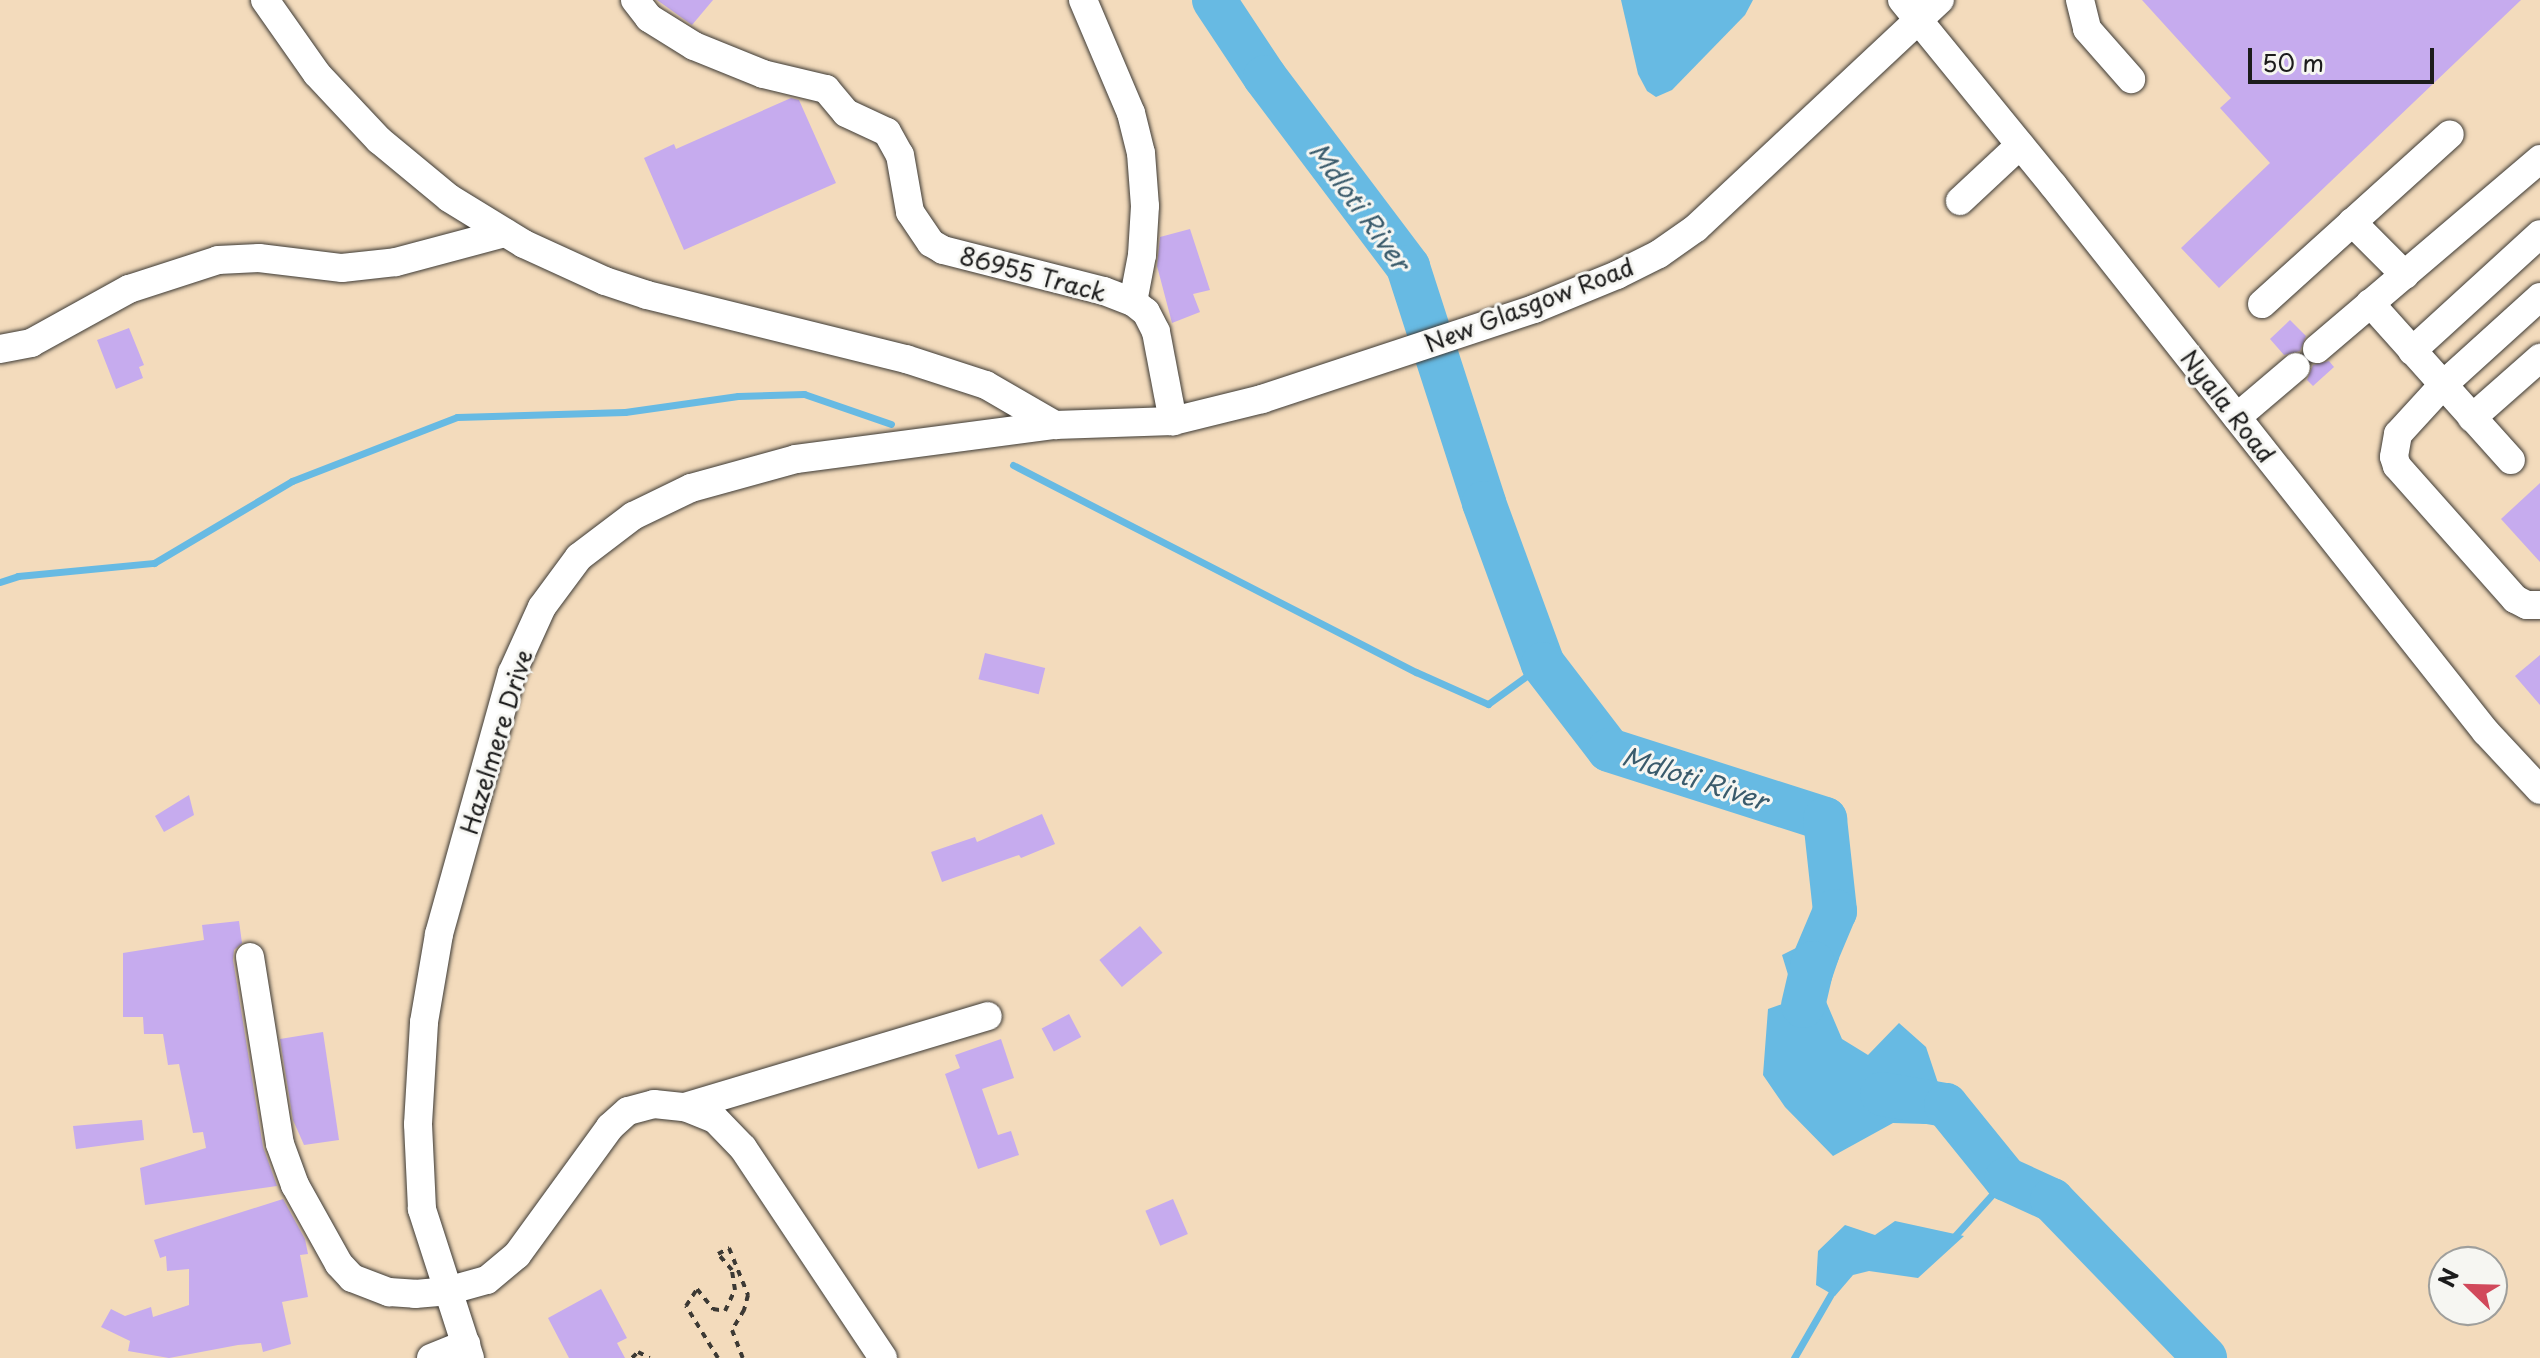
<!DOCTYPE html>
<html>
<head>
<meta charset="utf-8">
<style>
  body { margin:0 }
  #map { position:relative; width:2540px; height:1358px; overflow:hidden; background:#f3dbbc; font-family:"Playpen Sans",sans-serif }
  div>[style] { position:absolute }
  .water>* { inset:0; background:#67bae3 }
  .stream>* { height:7px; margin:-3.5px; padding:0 3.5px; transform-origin:3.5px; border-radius:3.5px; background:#67bae3 }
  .river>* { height:44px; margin:-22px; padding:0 22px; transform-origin:22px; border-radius:22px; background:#67bae3 }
  .building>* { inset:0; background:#c6abee; transform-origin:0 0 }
  .path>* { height:4px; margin-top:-2px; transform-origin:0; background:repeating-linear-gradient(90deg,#3c3934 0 6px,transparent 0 12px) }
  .roads { filter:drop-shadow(0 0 2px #3c3934) drop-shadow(0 0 2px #3c3934) }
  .minor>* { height:28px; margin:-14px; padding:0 14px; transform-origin:14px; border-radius:14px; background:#fff }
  span { translate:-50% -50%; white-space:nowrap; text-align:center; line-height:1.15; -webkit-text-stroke:6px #f6f6f2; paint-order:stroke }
  .street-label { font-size:24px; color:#1c1c1c }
  .water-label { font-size:26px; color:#3a5b6c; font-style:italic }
  .north { position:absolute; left:2428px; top:1246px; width:80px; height:80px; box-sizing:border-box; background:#f6f6f2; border:2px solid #9f9f9c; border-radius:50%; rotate:293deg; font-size:22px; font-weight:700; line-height:32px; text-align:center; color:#1c1c1c }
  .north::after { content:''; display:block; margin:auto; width:28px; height:36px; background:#d1495b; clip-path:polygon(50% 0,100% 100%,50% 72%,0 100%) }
  .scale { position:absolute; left:2248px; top:48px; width:186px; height:36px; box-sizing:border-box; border:4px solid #1c1c1c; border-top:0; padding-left:10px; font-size:24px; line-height:28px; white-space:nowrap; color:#1c1c1c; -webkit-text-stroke:6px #f6f6f2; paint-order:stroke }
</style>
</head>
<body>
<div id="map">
  <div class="water">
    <i style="clip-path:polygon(1621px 0,1753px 0,1745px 15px,1672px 90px,1656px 97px,1647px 91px,1638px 74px)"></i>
    <i style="clip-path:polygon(1804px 944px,1839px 958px,1825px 999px,1842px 1039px,1868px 1055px,1899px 1023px,1926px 1047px,1944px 1101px,1926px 1124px,1893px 1123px,1833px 1156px,1785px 1107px,1763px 1075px,1768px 1009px,1788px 1002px,1793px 991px,1782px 955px)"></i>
    <i style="clip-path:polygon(1895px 1221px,1964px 1236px,1918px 1278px,1869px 1271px,1853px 1275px,1835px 1296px,1816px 1285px,1818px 1251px,1845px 1225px,1875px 1235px)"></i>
  </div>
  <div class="stream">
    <i style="left:1013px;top:465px;width:453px;rotate:27.2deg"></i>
    <i style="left:1416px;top:672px;width:79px;rotate:24deg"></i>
    <i style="left:1488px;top:704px;width:68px;rotate:-36deg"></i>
    <i style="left:0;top:582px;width:19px;rotate:-18deg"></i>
    <i style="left:18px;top:576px;width:137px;rotate:-5.5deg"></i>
    <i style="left:154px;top:563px;width:161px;rotate:-30.7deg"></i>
    <i style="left:292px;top:481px;width:177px;rotate:-21.2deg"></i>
    <i style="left:457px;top:417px;width:168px;rotate:-1.7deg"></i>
    <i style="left:625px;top:412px;width:114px;rotate:-8.1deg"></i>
    <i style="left:738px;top:396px;width:66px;rotate:-1.7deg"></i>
    <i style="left:804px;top:394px;width:92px;rotate:19deg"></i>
    <i style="left:1952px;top:1239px;width:81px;rotate:-48deg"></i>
    <i style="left:1794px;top:1358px;width:82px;rotate:-60deg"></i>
  </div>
  <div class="river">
    <i style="left:1214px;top:0;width:92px;rotate:56.5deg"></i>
    <i style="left:1265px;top:77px;width:238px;rotate:53deg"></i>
    <i style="left:1408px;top:267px;width:248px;rotate:72.1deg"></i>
    <i style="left:1484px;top:503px;width:171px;rotate:69.9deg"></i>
    <i style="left:1543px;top:664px;width:108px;rotate:52.5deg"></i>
    <i style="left:1609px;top:750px;width:227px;rotate:17.7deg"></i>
    <i style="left:1825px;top:819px;width:93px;rotate:83.8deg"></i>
    <i style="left:1835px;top:911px;width:56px;rotate:112.9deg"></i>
    <i style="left:1813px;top:963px;width:44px;rotate:103.1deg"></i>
    <i style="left:1882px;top:1094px;width:65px;rotate:9.8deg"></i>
    <i style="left:1946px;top:1105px;width:95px;rotate:51deg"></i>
    <i style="left:2006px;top:1179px;width:51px;rotate:24.5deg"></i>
    <i style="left:2052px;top:1200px;width:220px;rotate:45.9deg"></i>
  </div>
  <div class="building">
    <i style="clip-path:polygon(657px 0,713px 0,692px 25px)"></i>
    <i style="clip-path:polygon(2142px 0,2521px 0,2219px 288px,2181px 248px,2270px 163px,2220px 108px,2231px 98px)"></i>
    <i style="clip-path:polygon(791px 98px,799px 100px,836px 183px,684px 250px,644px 158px,674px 144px,676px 149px)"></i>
    <i style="clip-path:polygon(1190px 229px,1210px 290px,1193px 294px,1200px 312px,1172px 323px,1157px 266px,1160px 237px)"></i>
    <i style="clip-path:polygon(2290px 320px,2306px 336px,2300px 351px,2284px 355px,2270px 339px)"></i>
    <i style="clip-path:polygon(129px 328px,144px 365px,139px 367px,143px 378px,116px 389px,97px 340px)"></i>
    <i style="clip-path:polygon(2329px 361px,2334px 367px,2313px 386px,2307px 380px,2313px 365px)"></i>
    <i style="clip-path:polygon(2540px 483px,2540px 562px,2501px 519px)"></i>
    <i style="left:985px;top:653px;width:62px;height:27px;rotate:14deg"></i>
    <i style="clip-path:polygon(2540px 655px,2540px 705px,2515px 676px)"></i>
    <i style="clip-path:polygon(189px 795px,194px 815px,164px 832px,155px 816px)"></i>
    <i style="clip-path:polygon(1042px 814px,1055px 844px,1021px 858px,1019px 855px,942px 882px,931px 852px,975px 837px,977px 842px)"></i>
    <i style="clip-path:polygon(239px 921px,242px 943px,234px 950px,233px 960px,263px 1147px,277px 1186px,145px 1205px,140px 1168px,206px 1148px,203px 1132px,193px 1133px,179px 1064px,168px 1065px,163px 1034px,144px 1034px,143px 1017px,123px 1017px,123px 953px,204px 940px,202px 925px)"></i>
    <i style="left:1140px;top:926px;width:35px;height:53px;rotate:50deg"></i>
    <i style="left:1069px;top:1014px;width:26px;height:31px;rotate:62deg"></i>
    <i style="clip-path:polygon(323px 1032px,339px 1140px,304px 1145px,293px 1120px,280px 1039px)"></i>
    <i style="clip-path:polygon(1001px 1039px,1014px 1078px,982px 1089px,998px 1135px,1011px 1131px,1019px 1155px,978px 1169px,945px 1074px,960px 1068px,955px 1055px)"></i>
    <i style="clip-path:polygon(142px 1120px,144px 1140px,76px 1149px,73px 1126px)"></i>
    <i style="clip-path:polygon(283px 1199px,305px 1239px,308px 1254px,300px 1255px,308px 1297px,282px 1302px,291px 1344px,263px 1352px,261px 1343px,238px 1345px,169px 1358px,128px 1351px,130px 1341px,101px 1327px,111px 1309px,125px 1316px,151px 1307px,153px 1317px,189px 1305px,189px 1269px,167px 1271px,166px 1256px,160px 1258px,154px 1240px)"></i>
    <i style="left:1173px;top:1199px;width:38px;height:30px;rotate:67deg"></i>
    <i style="clip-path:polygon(601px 1289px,627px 1338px,617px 1343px,625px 1358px,569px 1358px,548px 1318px)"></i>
  </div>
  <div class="path">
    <i style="left:632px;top:1358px;width:8px;rotate:-45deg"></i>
    <i style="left:638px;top:1352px;width:13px;rotate:27deg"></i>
    <i style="left:718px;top:1358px;width:61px;rotate:-121.6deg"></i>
    <i style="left:686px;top:1306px;width:20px;rotate:-57deg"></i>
    <i style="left:697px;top:1289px;width:26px;rotate:51deg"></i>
    <i style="left:713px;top:1309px;width:12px;rotate:9deg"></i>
    <i style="left:725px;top:1311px;width:23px;rotate:-65deg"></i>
    <i style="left:735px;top:1290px;width:20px;rotate:-99deg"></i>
    <i style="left:732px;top:1270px;width:21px;rotate:-131deg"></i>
    <i style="left:718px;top:1254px;width:13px;rotate:-29deg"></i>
    <i style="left:729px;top:1248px;width:51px;rotate:68deg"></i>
    <i style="left:748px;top:1295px;width:16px;rotate:105deg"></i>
    <i style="left:744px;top:1310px;width:23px;rotate:121deg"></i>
    <i style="left:732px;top:1330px;width:30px;rotate:69deg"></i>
  </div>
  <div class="roads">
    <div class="minor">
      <i style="left:265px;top:0;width:90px;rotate:54.9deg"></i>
      <i style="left:317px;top:74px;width:91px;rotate:46.8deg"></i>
      <i style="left:379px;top:140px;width:91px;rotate:39.6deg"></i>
      <i style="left:449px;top:198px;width:88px;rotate:31.5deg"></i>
      <i style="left:524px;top:244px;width:89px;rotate:24.6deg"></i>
      <i style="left:605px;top:281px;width:44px;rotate:18.4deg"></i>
      <i style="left:647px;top:295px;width:267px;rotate:13.9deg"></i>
      <i style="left:906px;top:359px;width:84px;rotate:18deg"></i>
      <i style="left:986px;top:385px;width:80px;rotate:30.1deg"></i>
      <i style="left:635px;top:0;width:23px;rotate:52deg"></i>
      <i style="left:649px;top:18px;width:53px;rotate:31.9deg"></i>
      <i style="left:694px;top:46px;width:74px;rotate:22.1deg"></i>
      <i style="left:763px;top:74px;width:65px;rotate:13.4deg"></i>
      <i style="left:826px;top:89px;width:31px;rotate:50deg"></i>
      <i style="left:846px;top:113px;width:45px;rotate:24.9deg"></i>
      <i style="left:887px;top:132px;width:26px;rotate:61deg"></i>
      <i style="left:900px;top:155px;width:58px;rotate:80deg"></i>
      <i style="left:910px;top:212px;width:37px;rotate:56deg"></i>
      <i style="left:931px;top:243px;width:14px;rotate:30deg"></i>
      <i style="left:943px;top:250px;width:166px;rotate:14.3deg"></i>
      <i style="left:1104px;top:291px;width:31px;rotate:21deg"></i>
      <i style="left:1133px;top:302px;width:16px;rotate:38deg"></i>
      <i style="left:1146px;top:312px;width:22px;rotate:63deg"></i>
      <i style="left:1156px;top:332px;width:91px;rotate:79.2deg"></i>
      <i style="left:1083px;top:0;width:123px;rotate:67deg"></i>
      <i style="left:1131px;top:113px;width:41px;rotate:76deg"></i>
      <i style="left:1141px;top:153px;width:53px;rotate:85.7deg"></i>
      <i style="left:1145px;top:206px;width:49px;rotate:93.5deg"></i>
      <i style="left:1142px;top:255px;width:48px;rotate:100.8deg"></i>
      <i style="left:1902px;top:0;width:239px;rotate:50.8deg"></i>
      <i style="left:2053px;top:185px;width:698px;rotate:51.64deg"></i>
      <i style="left:2486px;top:732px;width:79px;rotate:47deg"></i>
      <i style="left:2080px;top:0;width:30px;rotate:76deg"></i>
      <i style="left:2087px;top:29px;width:67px;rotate:48.7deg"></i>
      <i style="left:1960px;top:201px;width:82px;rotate:-43deg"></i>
      <i style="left:2352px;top:222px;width:75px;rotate:45deg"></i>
      <i style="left:2540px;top:297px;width:132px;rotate:137.8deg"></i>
      <i style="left:2442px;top:386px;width:65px;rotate:132.5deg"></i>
      <i style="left:2398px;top:434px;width:23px;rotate:100deg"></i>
      <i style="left:2394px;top:457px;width:9px;rotate:72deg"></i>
      <i style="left:2397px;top:466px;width:178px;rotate:48.4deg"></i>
      <i style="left:2515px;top:599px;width:13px;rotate:27deg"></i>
      <i style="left:2527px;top:605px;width:13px"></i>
      <i style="left:2370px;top:303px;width:211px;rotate:48.1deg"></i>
      <i style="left:2262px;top:304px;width:253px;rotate:-42.1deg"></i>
      <i style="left:0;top:349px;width:32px;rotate:-11deg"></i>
      <i style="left:31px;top:343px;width:112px;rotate:-28.9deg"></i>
      <i style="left:129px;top:289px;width:94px;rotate:-18deg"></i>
      <i style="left:218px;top:260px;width:41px;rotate:-2.8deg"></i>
      <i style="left:259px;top:258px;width:84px;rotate:6.9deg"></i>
      <i style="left:342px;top:268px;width:54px;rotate:-6.3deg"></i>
      <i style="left:396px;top:262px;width:113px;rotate:-14.9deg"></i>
      <i style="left:2317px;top:349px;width:293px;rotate:-40.4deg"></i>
      <i style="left:2412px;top:351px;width:173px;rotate:-42.4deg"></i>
      <i style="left:2237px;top:417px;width:77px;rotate:-40.3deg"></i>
      <i style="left:2472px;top:418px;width:91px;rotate:-41.4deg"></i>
      <i style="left:250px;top:957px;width:189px;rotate:80.9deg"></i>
      <i style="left:280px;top:1144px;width:44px;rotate:69.9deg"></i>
      <i style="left:295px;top:1185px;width:90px;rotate:60.9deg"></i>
      <i style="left:339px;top:1264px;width:19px;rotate:47deg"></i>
      <i style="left:352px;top:1278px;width:40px;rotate:21deg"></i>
      <i style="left:389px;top:1292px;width:26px;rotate:4deg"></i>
      <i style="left:415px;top:1294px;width:32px;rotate:-5deg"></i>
      <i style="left:447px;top:1291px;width:41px;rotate:-15.4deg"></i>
      <i style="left:487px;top:1280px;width:39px;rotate:-40deg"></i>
      <i style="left:517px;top:1255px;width:158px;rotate:-54deg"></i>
      <i style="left:610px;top:1127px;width:24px;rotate:-42deg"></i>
      <i style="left:628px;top:1111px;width:27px;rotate:-15deg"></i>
      <i style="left:654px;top:1104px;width:31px;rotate:6deg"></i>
      <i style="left:685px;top:1107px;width:32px;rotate:22deg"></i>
      <i style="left:715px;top:1119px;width:40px;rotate:46deg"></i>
      <i style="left:743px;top:1148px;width:252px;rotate:56.3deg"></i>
      <i style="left:685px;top:1107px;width:316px;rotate:-16.7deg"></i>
      <i style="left:431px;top:1358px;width:38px;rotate:-22deg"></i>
      <i style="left:470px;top:1358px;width:157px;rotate:-107.9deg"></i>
      <i style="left:422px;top:1209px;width:85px;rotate:-92.7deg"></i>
      <i style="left:418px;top:1124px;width:102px;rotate:-86.6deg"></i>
      <i style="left:424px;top:1022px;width:89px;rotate:-80.3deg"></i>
      <i style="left:439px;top:934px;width:271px;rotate:-74.4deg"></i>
      <i style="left:512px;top:673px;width:72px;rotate:-65.6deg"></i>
      <i style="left:542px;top:607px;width:62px;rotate:-53.5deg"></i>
      <i style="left:579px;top:557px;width:68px;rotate:-37.2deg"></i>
      <i style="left:633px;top:516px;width:64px;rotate:-25.8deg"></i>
      <i style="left:691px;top:488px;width:109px;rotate:-15.4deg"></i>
      <i style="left:796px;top:459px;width:261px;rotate:-7.5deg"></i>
      <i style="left:1055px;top:425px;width:118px;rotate:-1.9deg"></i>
      <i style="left:1173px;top:421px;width:92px;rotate:-13.9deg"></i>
      <i style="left:1262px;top:399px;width:287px;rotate:-18.3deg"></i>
      <i style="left:1534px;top:309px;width:90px;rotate:-22.3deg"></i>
      <i style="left:1617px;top:275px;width:47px;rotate:-26.6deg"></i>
      <i style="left:1659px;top:254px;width:45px;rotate:-35.1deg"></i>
      <i style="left:1696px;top:228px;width:334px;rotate:-43.1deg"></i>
    </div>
  </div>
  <div class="street-label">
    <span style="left:1033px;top:274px;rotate:15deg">86955 Track</span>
    <span style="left:1529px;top:305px;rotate:-21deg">New Glasgow Road</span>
    <span style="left:2228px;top:406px;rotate:52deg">Nyala Road</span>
    <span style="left:496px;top:742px;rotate:-73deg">Hazelmere Drive</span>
  </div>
  <div class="water-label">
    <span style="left:1360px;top:206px;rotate:54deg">Mdloti River</span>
    <span style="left:1695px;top:778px;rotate:18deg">Mdloti River</span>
  </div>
  <div class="north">N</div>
  <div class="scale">50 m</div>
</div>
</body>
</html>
